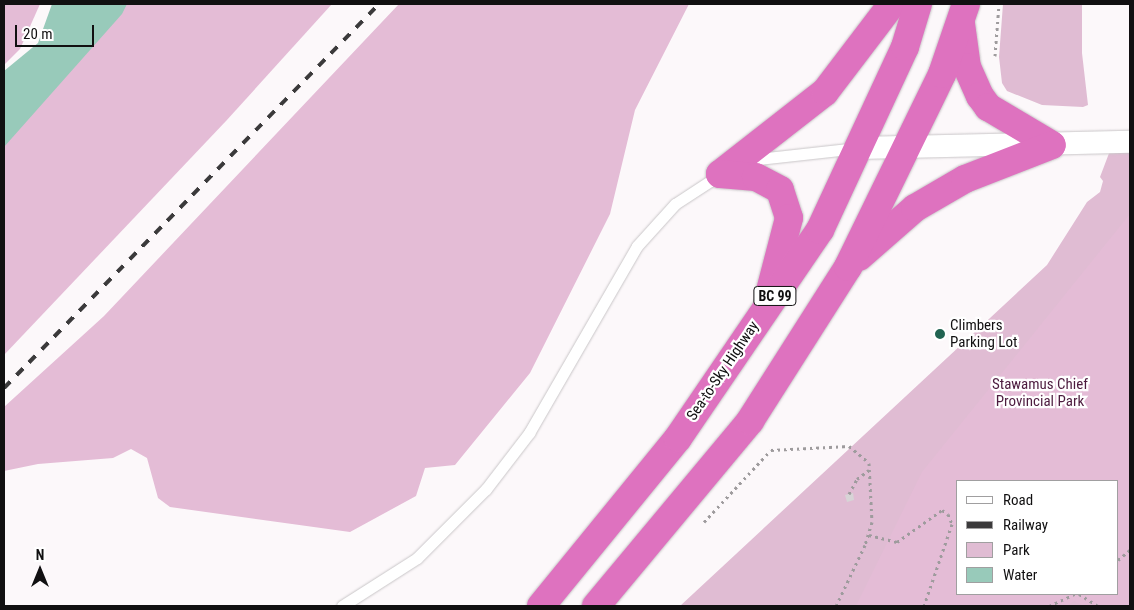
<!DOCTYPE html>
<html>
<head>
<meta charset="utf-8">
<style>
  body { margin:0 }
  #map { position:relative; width:1134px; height:610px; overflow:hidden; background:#fcf8fa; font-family:"Roboto Condensed",sans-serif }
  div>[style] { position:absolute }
  .green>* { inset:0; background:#e0bcd3 }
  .forest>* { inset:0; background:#e4bcd6 }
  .water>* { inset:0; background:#98caba }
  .building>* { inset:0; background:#d7d4d6 }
  .path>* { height:3px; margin-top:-1.5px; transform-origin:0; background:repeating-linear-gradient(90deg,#9e9b9d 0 2.5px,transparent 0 6.5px) }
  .roads { filter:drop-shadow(0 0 1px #c9c6c8) drop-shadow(0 0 1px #c9c6c8) }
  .lane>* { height:11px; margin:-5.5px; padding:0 5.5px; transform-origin:5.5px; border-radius:5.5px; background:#fff }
  .street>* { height:22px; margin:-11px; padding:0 11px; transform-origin:11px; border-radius:11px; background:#fff }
  .highway>* { height:28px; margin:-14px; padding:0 14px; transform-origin:14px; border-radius:14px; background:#de72bf }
  .rail>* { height:4px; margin-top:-2px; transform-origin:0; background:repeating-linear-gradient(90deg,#3b3a3b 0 9px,transparent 0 18px) }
  .dots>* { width:14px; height:14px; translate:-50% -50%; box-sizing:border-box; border:2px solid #fff; border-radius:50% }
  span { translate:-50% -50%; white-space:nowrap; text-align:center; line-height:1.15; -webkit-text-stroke:4.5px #fff; paint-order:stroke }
  .shield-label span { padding:1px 4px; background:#fff; border:1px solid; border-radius:4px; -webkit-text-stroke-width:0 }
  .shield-label { font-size:14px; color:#111011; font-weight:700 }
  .poi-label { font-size:15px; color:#111011 }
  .left { translate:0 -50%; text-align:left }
  .street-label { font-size:15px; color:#111011 }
  .park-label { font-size:15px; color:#4d1c3f }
  .frame { position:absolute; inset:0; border:5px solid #111011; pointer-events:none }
  .legend { position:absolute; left:956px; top:480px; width:162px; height:115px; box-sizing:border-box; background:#fff; border:1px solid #a09fa0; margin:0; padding:6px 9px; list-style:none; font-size:15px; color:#111011 }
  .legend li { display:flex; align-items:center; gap:10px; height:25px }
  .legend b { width:25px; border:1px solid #a09fa0 }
  .north { position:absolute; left:15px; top:545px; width:50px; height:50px; -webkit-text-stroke:4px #fff; paint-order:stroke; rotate:0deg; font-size:14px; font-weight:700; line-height:20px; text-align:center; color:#111011 }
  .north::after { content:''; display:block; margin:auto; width:18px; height:22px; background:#111011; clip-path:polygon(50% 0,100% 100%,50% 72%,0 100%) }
  .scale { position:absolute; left:15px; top:25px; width:79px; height:22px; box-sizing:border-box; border:2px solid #111011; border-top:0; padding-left:6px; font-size:15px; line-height:18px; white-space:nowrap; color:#111011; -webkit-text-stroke:4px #fff; paint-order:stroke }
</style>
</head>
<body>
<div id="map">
  <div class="green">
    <i style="clip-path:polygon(1003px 4px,1082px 4px,1082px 53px,1088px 105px,1083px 107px,1042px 105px,1007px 91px,1002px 83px,999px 57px)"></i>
    <i style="clip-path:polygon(evenodd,1130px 146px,1130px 606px,680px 606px,1047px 265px,1087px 202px,1100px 192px,1103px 181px,1100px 177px,1111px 148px,1130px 146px,958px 481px,1118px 481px,1118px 594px,958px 594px,958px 481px)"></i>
  </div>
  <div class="forest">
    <i style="clip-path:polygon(4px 4px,40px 4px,20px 49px,4px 65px)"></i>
    <i style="clip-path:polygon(115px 4px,332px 4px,226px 121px,4px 355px,4px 129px)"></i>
    <i style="clip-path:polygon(399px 4px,689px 4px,635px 110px,610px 214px,530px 373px,455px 465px,425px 468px,416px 496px,350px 532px,170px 507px,158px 498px,147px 458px,131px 449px,113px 458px,38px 464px,4px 471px,4px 407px,104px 316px)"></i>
    <i style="clip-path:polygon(evenodd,1130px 214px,1130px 606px,1084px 606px,1074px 601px,1067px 606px,856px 606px,922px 472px,1130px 214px,958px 481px,1118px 481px,1118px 594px,958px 594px,958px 481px)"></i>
  </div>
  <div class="water">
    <i style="clip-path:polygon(52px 4px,127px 4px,122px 14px,4px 147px,4px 71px,38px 43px)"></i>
  </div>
  <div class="building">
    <i style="clip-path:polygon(853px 493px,854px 500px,847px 502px,845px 495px)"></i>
  </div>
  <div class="path">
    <i style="left:995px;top:56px;width:52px;rotate:-85.6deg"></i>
    <i style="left:849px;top:494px;width:17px;rotate:-62deg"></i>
    <i style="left:857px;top:479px;width:15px;rotate:-37deg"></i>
    <i style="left:704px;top:522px;width:98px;rotate:-47.1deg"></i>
    <i style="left:771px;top:450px;width:78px;rotate:-2.9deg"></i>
    <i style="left:849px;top:446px;width:26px;rotate:40deg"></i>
    <i style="left:869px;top:463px;width:59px;rotate:87.1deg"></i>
    <i style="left:872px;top:522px;width:24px;rotate:107deg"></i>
    <i style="left:865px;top:545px;width:68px;rotate:115.4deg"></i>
    <i style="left:869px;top:535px;width:29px;rotate:14deg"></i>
    <i style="left:897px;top:542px;width:55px;rotate:-35.4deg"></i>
    <i style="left:942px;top:510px;width:7px;rotate:34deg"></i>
    <i style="left:948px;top:514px;width:11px;rotate:68deg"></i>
    <i style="left:952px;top:524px;width:87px;rotate:108.9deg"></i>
    <i style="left:1118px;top:560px;width:16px;rotate:-40deg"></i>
    <i style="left:1079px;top:594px;width:22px;rotate:32deg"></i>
    <i style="left:1049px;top:606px;width:29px;rotate:-25deg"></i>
  </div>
  <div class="roads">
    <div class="lane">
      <i style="left:749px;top:160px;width:109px;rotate:-6.3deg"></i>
      <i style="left:342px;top:606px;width:89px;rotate:-32.6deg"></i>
      <i style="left:417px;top:558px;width:98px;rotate:-45deg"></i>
      <i style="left:486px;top:489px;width:71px;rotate:-52.5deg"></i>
      <i style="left:529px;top:433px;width:216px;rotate:-60deg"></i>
      <i style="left:637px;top:246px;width:57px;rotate:-47.9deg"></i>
      <i style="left:675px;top:204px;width:55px;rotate:-33.1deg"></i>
    </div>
    <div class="street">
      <i style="left:859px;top:148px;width:271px;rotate:-1.3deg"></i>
    </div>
    <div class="highway">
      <i style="left:961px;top:24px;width:43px;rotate:82.1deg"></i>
      <i style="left:967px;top:67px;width:32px;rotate:66deg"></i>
      <i style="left:980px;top:96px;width:14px;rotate:54deg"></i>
      <i style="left:988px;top:107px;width:74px;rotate:30.7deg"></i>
      <i style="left:720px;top:174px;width:133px;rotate:-38deg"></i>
      <i style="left:825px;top:92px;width:111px;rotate:-52.7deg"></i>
      <i style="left:720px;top:174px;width:36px;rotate:5deg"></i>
      <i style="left:756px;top:177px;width:27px;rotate:28deg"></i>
      <i style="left:780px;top:190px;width:29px;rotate:72deg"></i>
      <i style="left:789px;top:218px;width:75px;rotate:104.6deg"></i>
      <i style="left:859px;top:257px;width:74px;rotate:-41.2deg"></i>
      <i style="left:915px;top:208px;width:58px;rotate:-30.1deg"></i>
      <i style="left:965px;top:179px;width:93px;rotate:-21.3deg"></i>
      <i style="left:541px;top:606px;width:217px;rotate:-50.8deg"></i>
      <i style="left:678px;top:438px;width:252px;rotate:-55.7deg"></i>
      <i style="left:820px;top:230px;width:202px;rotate:-65.1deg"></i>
      <i style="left:905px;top:47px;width:45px;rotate:-73.2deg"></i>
      <i style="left:596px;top:606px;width:241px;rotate:-50.2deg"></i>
      <i style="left:750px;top:421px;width:183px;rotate:-57.5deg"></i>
      <i style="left:848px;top:267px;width:215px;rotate:-64deg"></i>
      <i style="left:942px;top:74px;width:74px;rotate:-71.1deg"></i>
    </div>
  </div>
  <div class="rail">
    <i style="left:4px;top:388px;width:537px;rotate:-45.68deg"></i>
  </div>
  <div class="dots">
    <i style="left:940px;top:334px;background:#216351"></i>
  </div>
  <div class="shield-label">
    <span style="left:775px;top:296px">BC 99</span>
  </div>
  <div class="poi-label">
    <span class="left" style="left:950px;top:334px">Climbers<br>Parking Lot</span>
  </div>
  <div class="street-label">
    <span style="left:723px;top:371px;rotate:-56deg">Sea-to-Sky Highway</span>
  </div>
  <div class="park-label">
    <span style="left:1040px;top:393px">Stawamus Chief<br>Provincial Park</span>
  </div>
  <div class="frame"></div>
  <ul class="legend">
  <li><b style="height:6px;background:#fff"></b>Road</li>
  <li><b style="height:6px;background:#3b3a3b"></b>Railway</li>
  <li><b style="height:14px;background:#e0bcd3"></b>Park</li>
  <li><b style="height:14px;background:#98caba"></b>Water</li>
  </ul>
  <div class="north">N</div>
  <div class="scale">20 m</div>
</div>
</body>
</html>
